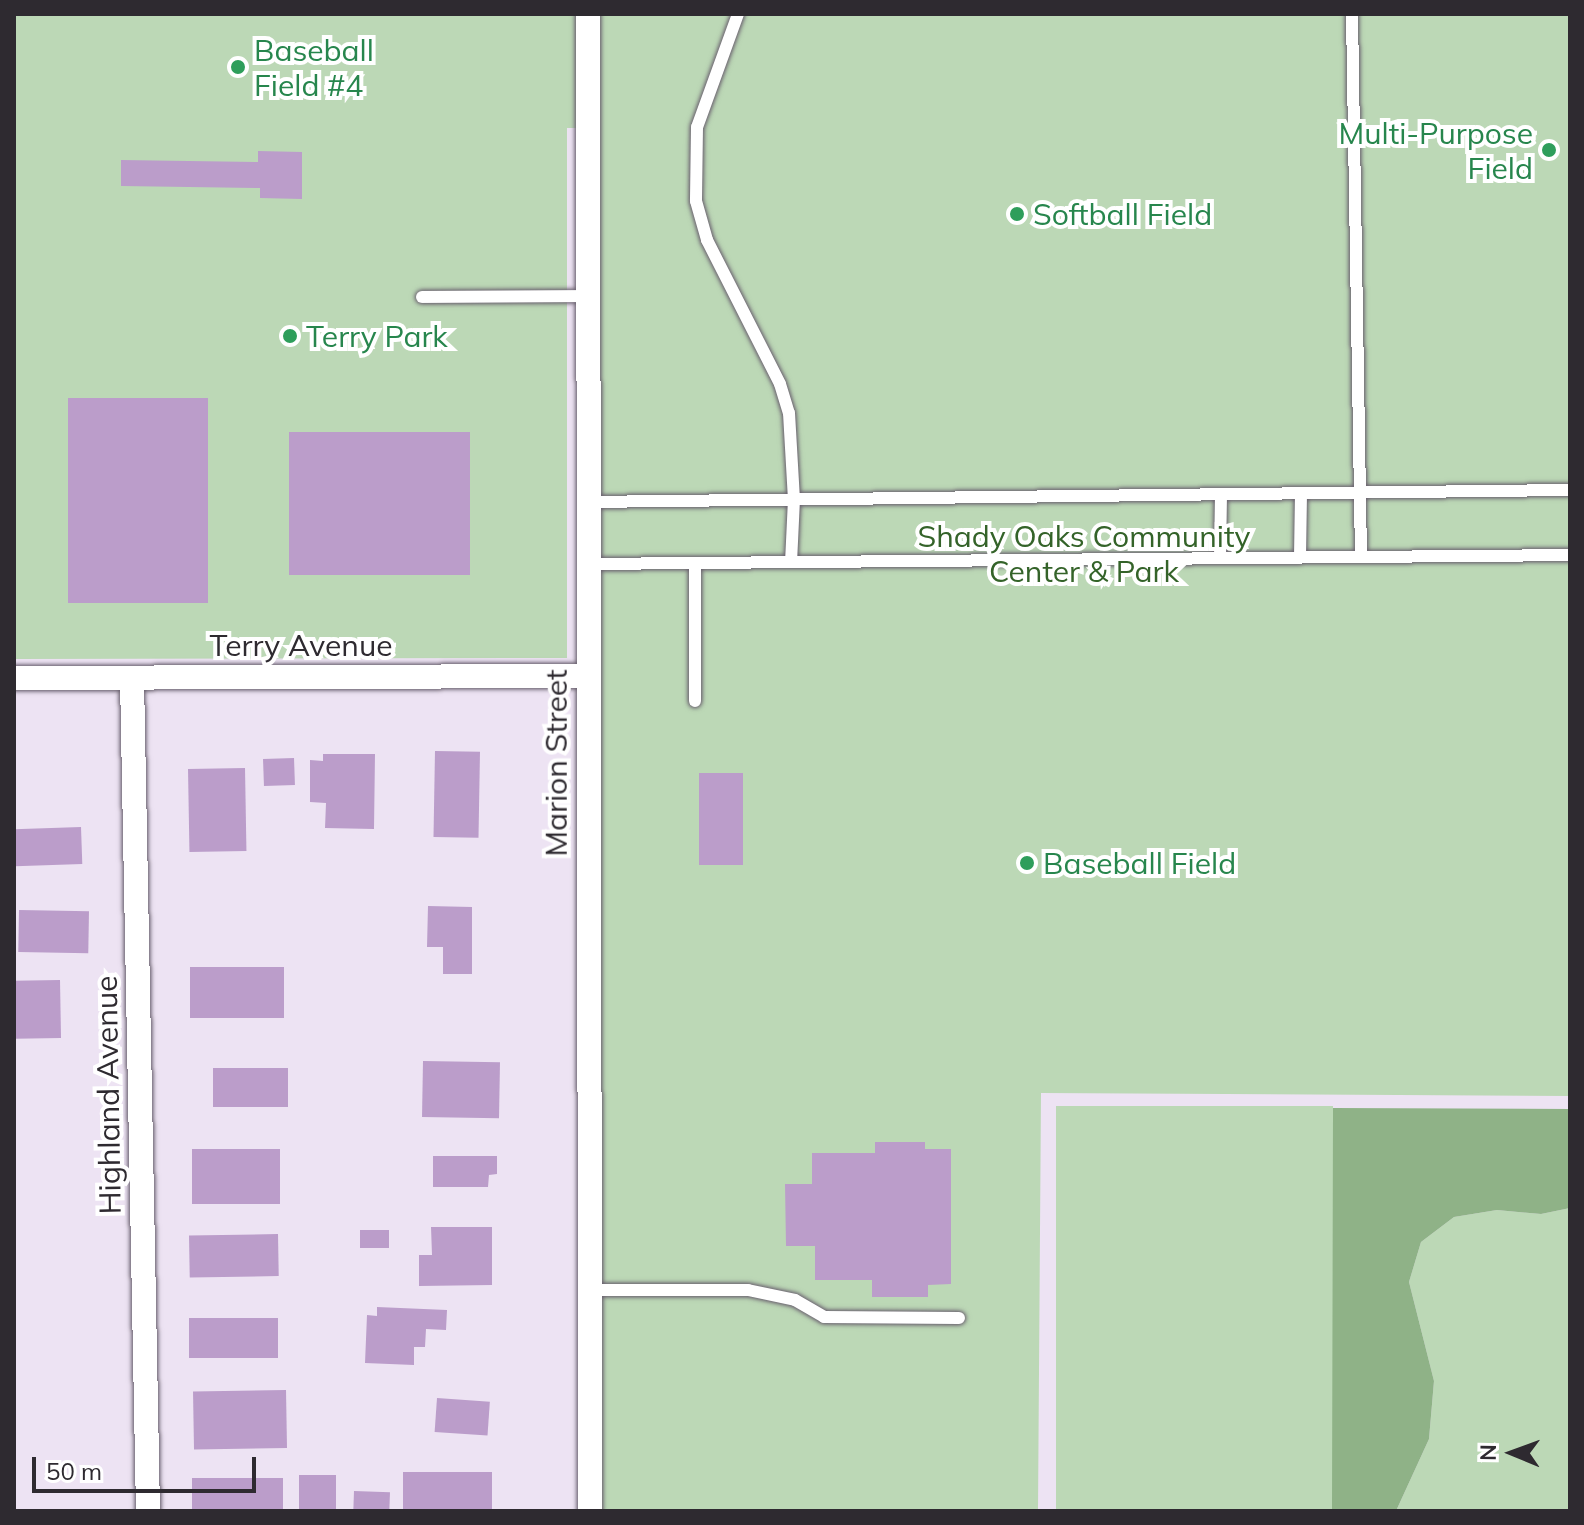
<!DOCTYPE html>
<html>
<head>
<meta charset="utf-8">
<style>
  body { margin:0 }
  #map { position:relative; width:1584px; height:1525px; overflow:hidden; background:#ede3f3; font-family:Mulish,sans-serif }
  div>[style] { position:absolute }
  .green>* { inset:0; background:#bcd8b6; transform-origin:0 0 }
  .forest>* { inset:0; background:#8fb287 }
  .building>* { inset:0; background:#bb9dca; transform-origin:0 0 }
  .roads { filter:drop-shadow(0 0 2px #69606e) drop-shadow(0 0 2px #69606e) }
  .service>* { height:12px; margin:-6px; padding:0 6px; transform-origin:6px; border-radius:6px; background:#fff }
  .minor>* { height:24px; margin:-12px; padding:0 12px; transform-origin:12px; border-radius:12px; background:#fff }
  .dots>* { width:22px; height:22px; translate:-50% -50%; box-sizing:border-box; border:4px solid #fff; border-radius:50% }
  span { translate:-50% -50%; white-space:nowrap; text-align:center; line-height:1.15; -webkit-text-stroke:8px #fff; paint-order:stroke }
  .leisure-label { font-size:30px; color:#27864d }
  .left { translate:0 -50%; text-align:left }
  .right { translate:-100% -50%; text-align:right }
  .park-label { font-size:30px; color:#346329 }
  .street-label { font-size:30px; color:#2e2a30 }
  .frame { position:absolute; inset:0; border:16px solid #2e2a30; pointer-events:none }
  .north { position:absolute; left:1472px; top:1413px; width:80px; height:80px; -webkit-text-stroke:6px #fff; paint-order:stroke; rotate:271deg; font-size:22px; font-weight:700; line-height:32px; text-align:center; color:#2e2a30 }
  .north::after { content:''; display:block; margin:auto; width:28px; height:36px; background:#2e2a30; clip-path:polygon(50% 0,100% 100%,50% 72%,0 100%) }
  .scale { position:absolute; left:32px; top:1457px; width:224px; height:36px; box-sizing:border-box; border:4px solid #2e2a30; border-top:0; padding-left:10px; font-size:24px; line-height:28px; white-space:nowrap; color:#2e2a30; -webkit-text-stroke:6px #fff; paint-order:stroke }
</style>
</head>
<body>
<div id="map">
  <div class="green">
    <i style="clip-path:polygon(14px 14px,584px 14px,584px 128px,567px 128px,567px 658px,14px 659px)"></i>
    <i style="clip-path:polygon(599px 14px,1570px 14px,1570px 1096px,1041px 1093px,1038px 1511px,599px 1511px)"></i>
    <i style="left:1056px;top:1106px;width:277px;height:405px"></i>
    <i style="clip-path:polygon(1570px 1208px,1570px 1511px,1396px 1511px,1429px 1439px,1434px 1381px,1409px 1282px,1421px 1242px,1454px 1217px,1497px 1210px,1541px 1214px)"></i>
  </div>
  <div class="forest">
    <i style="clip-path:polygon(1333px 1108px,1570px 1109px,1570px 1208px,1541px 1214px,1497px 1210px,1454px 1217px,1421px 1242px,1409px 1282px,1434px 1381px,1429px 1439px,1396px 1511px,1332px 1511px)"></i>
  </div>
  <div class="building">
    <i style="clip-path:polygon(258px 151px,302px 152px,302px 199px,260px 198px,260px 188px,121px 186px,121px 160px,258px 162px)"></i>
    <i style="left:68px;top:398px;width:140px;height:205px"></i>
    <i style="left:470px;top:432px;width:143px;height:181px;rotate:90deg"></i>
    <i style="left:435px;top:751px;width:45px;height:86px;rotate:1deg"></i>
    <i style="clip-path:polygon(323px 754px,375px 754px,374px 829px,325px 828px,326px 803px,310px 802px,310px 760px,323px 761px)"></i>
    <i style="left:294px;top:758px;width:27px;height:31px;rotate:88deg"></i>
    <i style="left:245px;top:768px;width:83px;height:57px;rotate:89deg"></i>
    <i style="left:699px;top:773px;width:44px;height:92px"></i>
    <i style="left:81px;top:827px;width:37px;height:67px;rotate:88deg"></i>
    <i style="clip-path:polygon(428px 906px,472px 907px,472px 974px,443px 974px,443px 947px,427px 947px)"></i>
    <i style="left:19px;top:910px;width:70px;height:42px;rotate:1deg"></i>
    <i style="left:190px;top:967px;width:94px;height:51px"></i>
    <i style="left:60px;top:980px;width:58px;height:46px;rotate:89deg"></i>
    <i style="left:423px;top:1061px;width:77px;height:56px;rotate:1deg"></i>
    <i style="left:213px;top:1068px;width:75px;height:39px"></i>
    <i style="clip-path:polygon(875px 1142px,925px 1142px,925px 1149px,951px 1149px,951px 1284px,928px 1285px,928px 1297px,872px 1297px,872px 1280px,815px 1280px,815px 1246px,786px 1246px,785px 1184px,812px 1184px,812px 1153px,875px 1153px)"></i>
    <i style="left:192px;top:1149px;width:88px;height:55px"></i>
    <i style="clip-path:polygon(433px 1156px,497px 1156px,497px 1174px,489px 1175px,488px 1187px,433px 1187px)"></i>
    <i style="clip-path:polygon(431px 1227px,492px 1227px,492px 1285px,419px 1286px,419px 1255px,432px 1255px)"></i>
    <i style="left:360px;top:1230px;width:29px;height:18px"></i>
    <i style="left:278px;top:1234px;width:42px;height:89px;rotate:89deg"></i>
    <i style="clip-path:polygon(377px 1307px,447px 1310px,446px 1330px,426px 1329px,425px 1347px,414px 1347px,414px 1365px,365px 1363px,367px 1315px,377px 1316px)"></i>
    <i style="left:189px;top:1318px;width:89px;height:40px"></i>
    <i style="left:286px;top:1390px;width:58px;height:93px;rotate:89deg"></i>
    <i style="left:437px;top:1398px;width:53px;height:34px;rotate:4deg"></i>
    <i style="left:492px;top:1472px;width:39px;height:89px;rotate:90deg"></i>
    <i style="left:299px;top:1475px;width:37px;height:34px"></i>
    <i style="left:192px;top:1478px;width:91px;height:33px"></i>
    <i style="left:354px;top:1491px;width:36px;height:20px;rotate:2deg"></i>
  </div>
  <div class="roads">
    <div class="service">
      <i style="left:738px;top:14px;width:120px;rotate:109.9deg"></i>
      <i style="left:697px;top:127px;width:74px;rotate:90.8deg"></i>
      <i style="left:696px;top:201px;width:41px;rotate:74.2deg"></i>
      <i style="left:707px;top:240px;width:161px;rotate:63.1deg"></i>
      <i style="left:780px;top:384px;width:30px;rotate:73deg"></i>
      <i style="left:789px;top:413px;width:86px;rotate:86.7deg"></i>
      <i style="left:794px;top:499px;width:63px;rotate:92.7deg"></i>
      <i style="left:1352px;top:14px;width:543px;rotate:89.05deg"></i>
      <i style="left:422px;top:297px;width:165px;rotate:-0.3deg"></i>
      <i style="left:587px;top:502px;width:983px;rotate:-0.7deg"></i>
      <i style="left:1300px;top:557px;width:63px;rotate:-89.1deg"></i>
      <i style="left:1220px;top:558px;width:64px;rotate:-89.1deg"></i>
      <i style="left:695px;top:563px;width:138px;rotate:90deg"></i>
      <i style="left:587px;top:564px;width:983px;rotate:-0.52deg"></i>
      <i style="left:589px;top:1290px;width:159px"></i>
      <i style="left:748px;top:1290px;width:48px;rotate:12deg"></i>
      <i style="left:795px;top:1300px;width:34px;rotate:30deg"></i>
      <i style="left:824px;top:1317px;width:135px;rotate:0.4deg"></i>
    </div>
    <div class="minor">
      <i style="left:588px;top:14px;width:1497px;rotate:89.92deg"></i>
      <i style="left:14px;top:678px;width:574px;rotate:-0.2deg"></i>
      <i style="left:132px;top:678px;width:833px;rotate:88.9deg"></i>
    </div>
  </div>
  <div class="dots">
    <i style="left:238px;top:67px;background:#2e9e5b"></i>
    <i style="left:1549px;top:150px;background:#2e9e5b"></i>
    <i style="left:1017px;top:214px;background:#2e9e5b"></i>
    <i style="left:290px;top:336px;background:#2e9e5b"></i>
    <i style="left:1027px;top:863px;background:#2e9e5b"></i>
  </div>
  <div class="leisure-label">
    <span class="left" style="left:254px;top:67px">Baseball<br>Field #4</span>
    <span class="right" style="left:1533px;top:150px">Multi-Purpose<br>Field</span>
    <span class="left" style="left:1033px;top:214px">Softball Field</span>
    <span class="left" style="left:306px;top:336px">Terry Park</span>
    <span class="left" style="left:1043px;top:863px">Baseball Field</span>
  </div>
  <div class="park-label">
    <span style="left:1084px;top:553px">Shady Oaks Community<br>Center &amp; Park</span>
  </div>
  <div class="street-label">
    <span style="left:301px;top:645px">Terry Avenue</span>
    <span style="left:556px;top:763px;rotate:-90deg">Marion Street</span>
    <span style="left:108px;top:1095px;rotate:-91deg">Highland Avenue</span>
  </div>
  <div class="frame"></div>
  <div class="north">N</div>
  <div class="scale">50 m</div>
</div>
</body>
</html>
